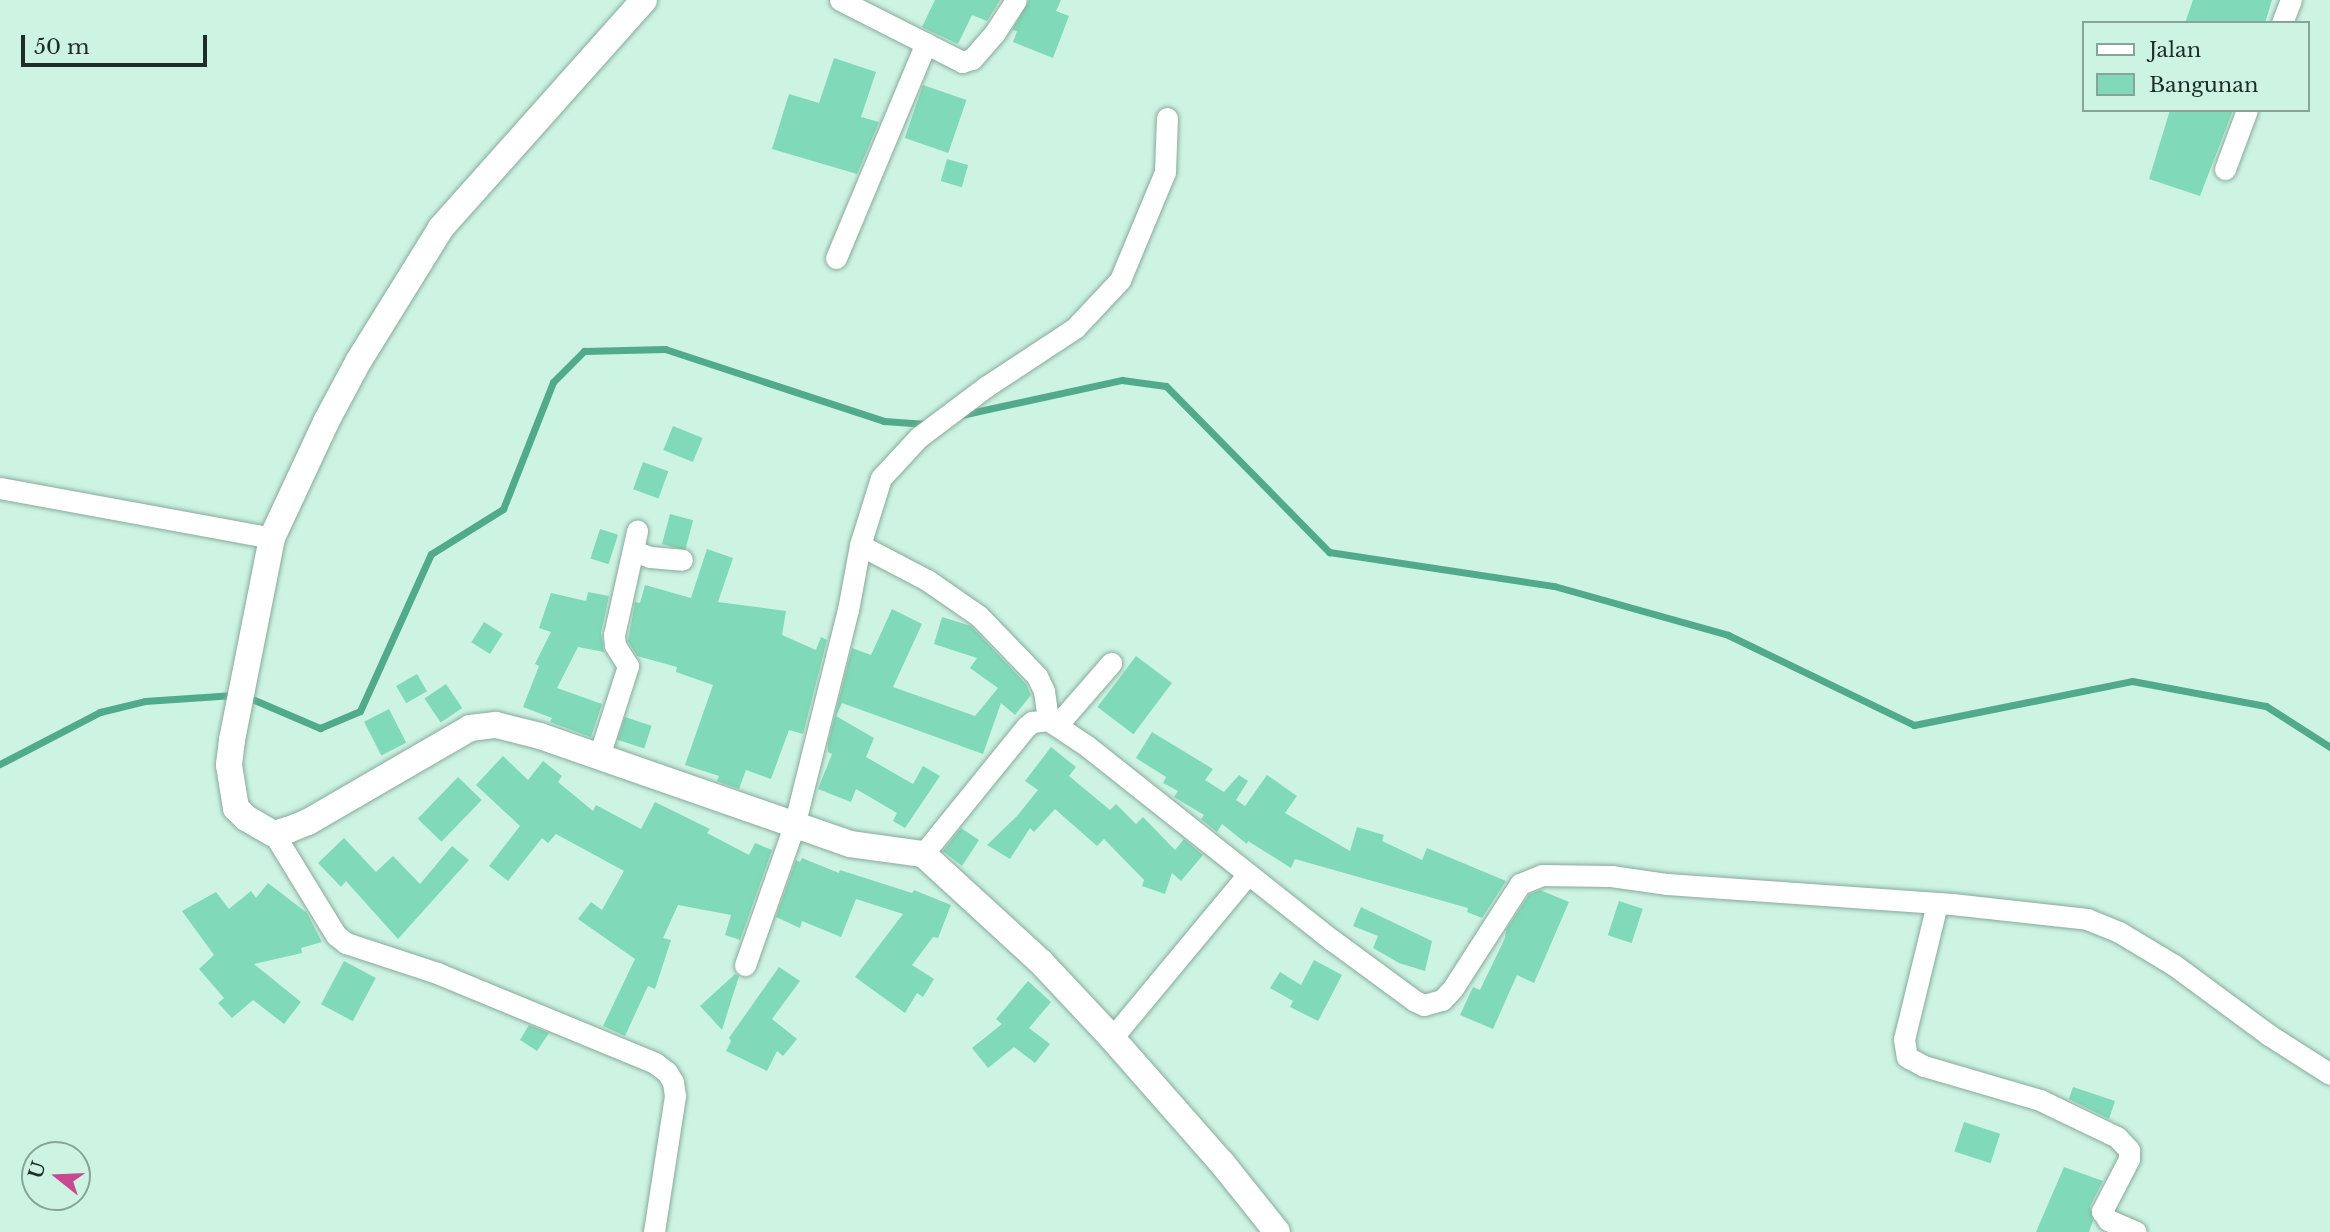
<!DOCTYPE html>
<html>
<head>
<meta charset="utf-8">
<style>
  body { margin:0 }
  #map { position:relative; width:2330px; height:1232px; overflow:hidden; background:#cdf3e3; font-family:"Libre Baskerville",serif }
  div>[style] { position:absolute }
  .stream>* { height:7px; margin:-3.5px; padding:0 3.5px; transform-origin:3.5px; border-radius:3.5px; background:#51ab8b }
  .building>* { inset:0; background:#80dab9; transform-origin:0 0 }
  .roads { filter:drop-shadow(0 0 2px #87aa9c) drop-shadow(0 0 2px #87aa9c) }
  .minor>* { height:21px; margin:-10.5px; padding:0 10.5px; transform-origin:10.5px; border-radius:10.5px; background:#fff }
  .tertiary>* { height:26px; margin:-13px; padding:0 13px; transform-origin:13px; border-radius:13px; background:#fff }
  span { translate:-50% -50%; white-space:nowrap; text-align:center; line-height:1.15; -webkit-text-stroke:6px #cdf3e3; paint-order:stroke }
  .legend { position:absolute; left:2082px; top:21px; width:228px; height:91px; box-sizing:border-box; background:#cdf3e3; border:2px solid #87a498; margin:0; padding:9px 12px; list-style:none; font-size:21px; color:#1e2d27 }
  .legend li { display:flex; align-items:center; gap:14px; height:35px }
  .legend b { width:35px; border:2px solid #87a498 }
  .north { position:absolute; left:21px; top:1141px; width:70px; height:70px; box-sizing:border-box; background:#cdf3e3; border:2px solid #87a498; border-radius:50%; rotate:288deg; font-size:19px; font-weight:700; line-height:28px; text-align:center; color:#1e2d27 }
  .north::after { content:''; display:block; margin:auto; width:24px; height:32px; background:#c84892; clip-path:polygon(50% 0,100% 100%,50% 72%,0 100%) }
  .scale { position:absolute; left:21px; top:35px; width:186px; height:32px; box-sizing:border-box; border:4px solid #1e2d27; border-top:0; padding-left:9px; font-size:21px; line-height:24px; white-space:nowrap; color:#1e2d27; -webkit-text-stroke:5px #cdf3e3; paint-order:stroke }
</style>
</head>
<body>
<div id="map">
  <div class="stream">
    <i style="left:961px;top:415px;width:165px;rotate:-12.3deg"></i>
    <i style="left:1122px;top:380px;width:44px;rotate:7.8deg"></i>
    <i style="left:1166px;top:386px;width:233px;rotate:45.5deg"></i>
    <i style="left:1329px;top:552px;width:228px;rotate:8.6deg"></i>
    <i style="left:1554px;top:586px;width:181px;rotate:15.7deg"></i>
    <i style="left:1728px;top:635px;width:207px;rotate:25.8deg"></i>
    <i style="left:1914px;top:725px;width:222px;rotate:-11.4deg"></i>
    <i style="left:2132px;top:681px;width:136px;rotate:10.6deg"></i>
    <i style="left:2266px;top:706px;width:76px;rotate:32.6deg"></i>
    <i style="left:245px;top:696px;width:82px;rotate:23.1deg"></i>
    <i style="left:320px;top:728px;width:43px;rotate:-23deg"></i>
    <i style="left:360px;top:711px;width:172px;rotate:-65.7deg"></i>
    <i style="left:431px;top:554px;width:85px;rotate:-32deg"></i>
    <i style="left:503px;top:509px;width:136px;rotate:-68.5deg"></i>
    <i style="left:553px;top:382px;width:44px;rotate:-45deg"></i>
    <i style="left:584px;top:351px;width:81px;rotate:-1.4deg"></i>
    <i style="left:665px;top:349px;width:231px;rotate:18.2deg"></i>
    <i style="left:884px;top:421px;width:42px;rotate:4.1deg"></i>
    <i style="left:0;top:764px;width:113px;rotate:-27.5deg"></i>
    <i style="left:100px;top:712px;width:46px;rotate:-13.7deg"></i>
    <i style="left:145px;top:701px;width:89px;rotate:-3.9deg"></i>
  </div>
  <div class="building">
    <i style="clip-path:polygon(935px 0,1000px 0,987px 21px,972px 15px,958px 44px,922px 27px)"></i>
    <i style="clip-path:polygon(1029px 0,1061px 0,1056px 11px,1069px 16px,1053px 58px,1013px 42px,1017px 31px,1012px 30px)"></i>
    <i style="clip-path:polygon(2193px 0,2272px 0,2265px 23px,2185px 23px)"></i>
    <i style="clip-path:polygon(834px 58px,876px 72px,861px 117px,879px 122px,857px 174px,772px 149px,789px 94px,819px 103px)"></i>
    <i style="left:923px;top:85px;width:46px;height:56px;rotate:19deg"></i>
    <i style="clip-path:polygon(2170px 110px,2233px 110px,2200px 196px,2149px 179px)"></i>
    <i style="left:947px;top:159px;width:22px;height:23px;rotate:16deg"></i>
    <i style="left:673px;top:426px;width:32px;height:26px;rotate:22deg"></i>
    <i style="left:643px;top:462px;width:27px;height:29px;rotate:20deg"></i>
    <i style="left:670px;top:514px;width:24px;height:31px;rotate:15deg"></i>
    <i style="left:600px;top:529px;width:19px;height:31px;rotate:18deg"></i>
    <i style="clip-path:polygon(707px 549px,733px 558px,718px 602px,786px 611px,782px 635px,816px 650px,821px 637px,827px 640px,803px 734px,789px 730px,771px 779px,746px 770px,739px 789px,717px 781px,719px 776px,685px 765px,713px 685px,676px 672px,677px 667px,637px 656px,628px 641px,635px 602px,640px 603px,645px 585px,691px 598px)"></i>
    <i style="clip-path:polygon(588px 592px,609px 596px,601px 633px,604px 652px,578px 647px,557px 688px,602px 704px,591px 737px,550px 722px,552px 718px,523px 707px,539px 666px,535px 664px,551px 632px,539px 628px,551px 593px,586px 601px)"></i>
    <i style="clip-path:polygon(892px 609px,922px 624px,893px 687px,975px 716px,998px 688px,970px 668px,977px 658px,934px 644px,942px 617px,971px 626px,1026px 684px,1031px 695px,1015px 715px,1001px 703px,983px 754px,842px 703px,836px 716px,874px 738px,866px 757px,913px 784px,923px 766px,940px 776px,905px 828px,893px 821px,897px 813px,856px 789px,851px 802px,818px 789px,832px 754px,828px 752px,828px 743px,852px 648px,871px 655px)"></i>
    <i style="left:484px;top:622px;width:22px;height:24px;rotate:32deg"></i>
    <i style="left:1136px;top:656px;width:45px;height:64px;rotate:37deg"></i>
    <i style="left:417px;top:674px;width:20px;height:24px;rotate:60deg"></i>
    <i style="left:446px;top:684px;width:29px;height:26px;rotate:56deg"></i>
    <i style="left:389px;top:709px;width:38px;height:28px;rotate:63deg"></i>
    <i style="left:625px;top:717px;width:28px;height:24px;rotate:18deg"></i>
    <i style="clip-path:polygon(1152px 732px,1213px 769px,1205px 780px,1224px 792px,1239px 775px,1248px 781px,1236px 800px,1245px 806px,1267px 775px,1297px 796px,1285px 813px,1350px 851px,1357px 827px,1384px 835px,1382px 841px,1422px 860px,1427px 848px,1506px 881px,1482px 918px,1467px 912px,1468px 908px,1295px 859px,1291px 868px,1248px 841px,1247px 844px,1222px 824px,1217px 832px,1201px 819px,1204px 815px,1174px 797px,1178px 791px,1163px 783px,1166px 777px,1136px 758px)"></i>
    <i style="clip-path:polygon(1051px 747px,1076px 767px,1069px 776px,1110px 810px,1116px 804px,1136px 824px,1143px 817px,1175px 850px,1184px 839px,1203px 855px,1181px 881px,1172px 873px,1165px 894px,1142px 886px,1144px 880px,1104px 839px,1097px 846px,1055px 809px,1034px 832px,1030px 828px,1010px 859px,987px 845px,1017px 816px,1038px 790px,1025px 781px)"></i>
    <i style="clip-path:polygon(503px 756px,528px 780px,543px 761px,562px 776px,558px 782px,593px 811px,596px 805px,641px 829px,655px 802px,710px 829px,707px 833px,749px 855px,755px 843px,772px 850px,740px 940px,725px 935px,731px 915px,678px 905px,663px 938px,671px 940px,655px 989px,648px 986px,625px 1036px,603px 1026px,635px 959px,578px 919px,591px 902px,602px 910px,624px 871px,556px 834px,548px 843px,542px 838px,508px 881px,489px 866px,520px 826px,476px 785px)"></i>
    <i style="left:458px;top:777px;width:33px;height:58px;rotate:44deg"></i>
    <i style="clip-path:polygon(961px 828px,979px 840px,962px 866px,943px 851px)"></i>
    <i style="clip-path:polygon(344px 838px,376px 872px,393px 856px,420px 884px,452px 846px,469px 860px,398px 939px,346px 881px,341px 887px,318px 863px)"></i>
    <i style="clip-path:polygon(802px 858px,839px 873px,840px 870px,912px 893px,914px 890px,951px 905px,938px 938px,933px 937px,912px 965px,934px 979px,923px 997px,917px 993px,905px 1013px,855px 977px,903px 914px,856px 899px,841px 937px,802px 921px,800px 928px,776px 917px,796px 860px,800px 862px)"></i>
    <i style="clip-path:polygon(268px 883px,307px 913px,322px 942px,301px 948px,302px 953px,254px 964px,301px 1002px,284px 1024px,253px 1000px,232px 1018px,218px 1003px,224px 998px,199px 969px,214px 955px,182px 911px,216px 892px,229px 909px,251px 891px,256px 898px)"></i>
    <i style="clip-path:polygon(1540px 890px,1569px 902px,1534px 983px,1517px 975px,1493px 1029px,1460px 1015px,1473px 987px,1480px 990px,1505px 938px,1506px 930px,1529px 895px)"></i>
    <i style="left:1619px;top:901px;width:25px;height:36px;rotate:18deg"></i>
    <i style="clip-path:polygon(1361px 907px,1432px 941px,1425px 971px,1399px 963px,1373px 948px,1378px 936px,1353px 926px)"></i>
    <i style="clip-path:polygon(1314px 960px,1342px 975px,1318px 1021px,1290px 1007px,1293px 1001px,1270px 988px,1280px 972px,1301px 985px)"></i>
    <i style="left:344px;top:961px;width:36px;height:49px;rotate:28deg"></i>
    <i style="clip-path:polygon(779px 967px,800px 981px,772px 1019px,797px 1039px,783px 1056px,777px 1051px,767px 1071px,726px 1051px,731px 1041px,729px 1038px)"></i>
    <i style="clip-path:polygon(735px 974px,739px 976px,722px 1030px,700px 1006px)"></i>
    <i style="clip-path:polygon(1028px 981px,1051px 1002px,1029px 1028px,1050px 1044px,1035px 1063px,1014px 1047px,988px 1068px,972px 1048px,1002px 1024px,996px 1019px)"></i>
    <i style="clip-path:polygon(529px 1025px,549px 1033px,537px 1051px,520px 1040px)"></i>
    <i style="clip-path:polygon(2073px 1087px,2115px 1101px,2109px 1119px,2069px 1099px)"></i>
    <i style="left:1964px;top:1122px;width:38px;height:31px;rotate:18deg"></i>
    <i style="clip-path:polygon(2064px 1167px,2103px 1181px,2090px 1206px,2093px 1221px,2089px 1232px,2036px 1232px)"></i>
  </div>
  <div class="roads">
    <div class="minor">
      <i style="left:840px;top:0;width:137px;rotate:26.9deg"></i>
      <i style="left:962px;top:62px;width:10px;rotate:-17deg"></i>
      <i style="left:972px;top:59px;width:33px;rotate:-49deg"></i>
      <i style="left:994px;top:34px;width:40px;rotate:-57.1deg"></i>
      <i style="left:2282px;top:23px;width:25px;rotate:-69deg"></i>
      <i style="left:2225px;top:169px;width:63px;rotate:-69.6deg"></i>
      <i style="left:836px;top:258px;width:233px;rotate:-67.3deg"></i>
      <i style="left:0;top:488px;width:277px;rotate:10.4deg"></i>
      <i style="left:860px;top:545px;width:76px;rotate:27.6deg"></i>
      <i style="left:927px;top:580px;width:63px;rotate:34.7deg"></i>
      <i style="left:979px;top:616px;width:83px;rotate:46deg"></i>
      <i style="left:1037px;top:676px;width:17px;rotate:65deg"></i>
      <i style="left:1044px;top:691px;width:29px;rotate:82deg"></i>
      <i style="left:633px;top:551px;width:18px;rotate:19deg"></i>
      <i style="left:650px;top:557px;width:32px;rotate:5deg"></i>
      <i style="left:1058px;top:724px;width:81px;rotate:-49deg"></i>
      <i style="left:599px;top:756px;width:95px;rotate:-72.1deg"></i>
      <i style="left:628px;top:666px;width:25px;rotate:-122deg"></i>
      <i style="left:615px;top:645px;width:10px;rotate:-96deg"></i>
      <i style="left:614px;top:635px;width:107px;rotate:-77.5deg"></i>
      <i style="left:274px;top:834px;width:119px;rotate:58.5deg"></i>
      <i style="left:336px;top:935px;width:13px;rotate:39deg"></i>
      <i style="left:346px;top:943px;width:96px;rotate:18.2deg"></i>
      <i style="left:437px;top:973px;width:236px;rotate:22.4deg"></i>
      <i style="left:655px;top:1063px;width:15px;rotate:37deg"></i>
      <i style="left:667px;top:1072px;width:12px;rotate:59deg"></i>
      <i style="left:673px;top:1082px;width:14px;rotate:82deg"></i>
      <i style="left:675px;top:1096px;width:138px;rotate:98.8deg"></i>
      <i style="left:923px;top:854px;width:164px;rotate:-51deg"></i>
      <i style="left:1026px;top:727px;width:8px;rotate:-40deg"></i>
      <i style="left:1032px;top:722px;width:16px;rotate:-7deg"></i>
      <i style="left:1048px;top:720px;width:47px;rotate:33.7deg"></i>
      <i style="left:1087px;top:746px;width:313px;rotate:38.4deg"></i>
      <i style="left:1332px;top:940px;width:103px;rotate:36.3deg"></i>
      <i style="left:1415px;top:1001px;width:10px;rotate:24deg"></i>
      <i style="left:1424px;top:1005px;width:19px;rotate:-16deg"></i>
      <i style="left:1442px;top:1000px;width:16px;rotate:-47deg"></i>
      <i style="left:1453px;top:988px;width:124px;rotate:-57.2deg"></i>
      <i style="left:1520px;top:884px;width:24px;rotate:-22deg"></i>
      <i style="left:1542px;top:875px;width:69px;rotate:0.8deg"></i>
      <i style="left:1611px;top:876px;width:57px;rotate:8.1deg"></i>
      <i style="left:1667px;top:884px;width:286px;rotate:4deg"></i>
      <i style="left:1952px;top:904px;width:136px;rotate:6.3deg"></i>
      <i style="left:2087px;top:919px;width:35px;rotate:22deg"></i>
      <i style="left:2119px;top:932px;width:64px;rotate:31deg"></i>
      <i style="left:2174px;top:965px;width:118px;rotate:36.4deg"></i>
      <i style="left:2269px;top:1035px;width:72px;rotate:32.6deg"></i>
      <i style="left:1937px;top:904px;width:139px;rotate:103.7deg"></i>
      <i style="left:1904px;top:1039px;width:18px;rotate:81deg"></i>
      <i style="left:1907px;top:1057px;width:19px;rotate:28deg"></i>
      <i style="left:1924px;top:1066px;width:121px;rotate:16.3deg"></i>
      <i style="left:2040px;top:1100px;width:85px;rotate:25.7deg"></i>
      <i style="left:2117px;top:1137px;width:18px;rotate:47deg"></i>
      <i style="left:2129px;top:1150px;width:9px;rotate:90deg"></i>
      <i style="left:2129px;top:1159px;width:59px;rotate:117.4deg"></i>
      <i style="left:2102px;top:1211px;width:11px;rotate:56deg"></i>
      <i style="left:2108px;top:1220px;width:30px;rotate:23deg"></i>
      <i style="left:745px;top:965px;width:147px;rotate:-70.6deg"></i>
      <i style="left:794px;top:826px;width:223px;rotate:-76deg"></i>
      <i style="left:848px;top:610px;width:66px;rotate:-79.5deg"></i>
      <i style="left:860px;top:545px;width:70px;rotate:-72.6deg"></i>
      <i style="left:881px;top:478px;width:56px;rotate:-47.2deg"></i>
      <i style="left:919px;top:437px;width:85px;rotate:-36.9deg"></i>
      <i style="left:987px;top:386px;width:105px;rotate:-33.4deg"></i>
      <i style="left:1075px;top:328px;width:66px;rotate:-46.8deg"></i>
      <i style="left:1120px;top:280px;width:117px;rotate:-67.4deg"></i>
      <i style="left:1165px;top:172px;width:54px;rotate:-87.9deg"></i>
      <i style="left:1112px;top:1038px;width:213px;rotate:-50.3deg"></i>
    </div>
    <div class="tertiary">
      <i style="left:644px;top:0;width:305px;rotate:131.7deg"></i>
      <i style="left:441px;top:228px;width:158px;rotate:121.8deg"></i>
      <i style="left:358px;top:362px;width:68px;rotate:118.1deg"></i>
      <i style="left:326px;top:422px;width:128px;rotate:115deg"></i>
      <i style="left:272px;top:538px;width:206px;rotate:101.2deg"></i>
      <i style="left:232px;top:740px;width:25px;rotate:97deg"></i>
      <i style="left:229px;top:765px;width:44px;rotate:80.8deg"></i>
      <i style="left:236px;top:808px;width:14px;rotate:45deg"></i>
      <i style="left:246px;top:818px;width:32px;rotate:30deg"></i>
      <i style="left:274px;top:834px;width:15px;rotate:-16deg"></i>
      <i style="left:288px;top:830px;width:22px;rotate:-22deg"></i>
      <i style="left:308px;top:822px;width:187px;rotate:-30.1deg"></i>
      <i style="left:470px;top:728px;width:26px;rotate:-7deg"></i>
      <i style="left:496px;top:725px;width:45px;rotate:14deg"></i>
      <i style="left:540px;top:736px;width:328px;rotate:19.2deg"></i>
      <i style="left:850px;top:844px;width:74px;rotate:7.8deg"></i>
      <i style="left:923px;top:854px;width:160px;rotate:42.5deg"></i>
      <i style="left:1041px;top:962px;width:104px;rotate:46.9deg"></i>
      <i style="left:1112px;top:1038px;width:167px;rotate:48.7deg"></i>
      <i style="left:1222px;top:1163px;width:88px;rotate:51.4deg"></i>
    </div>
  </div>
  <ul class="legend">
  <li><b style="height:9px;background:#fff"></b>Jalan</li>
  <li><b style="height:19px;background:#80dab9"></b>Bangunan</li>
  </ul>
  <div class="north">U</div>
  <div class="scale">50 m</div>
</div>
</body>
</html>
